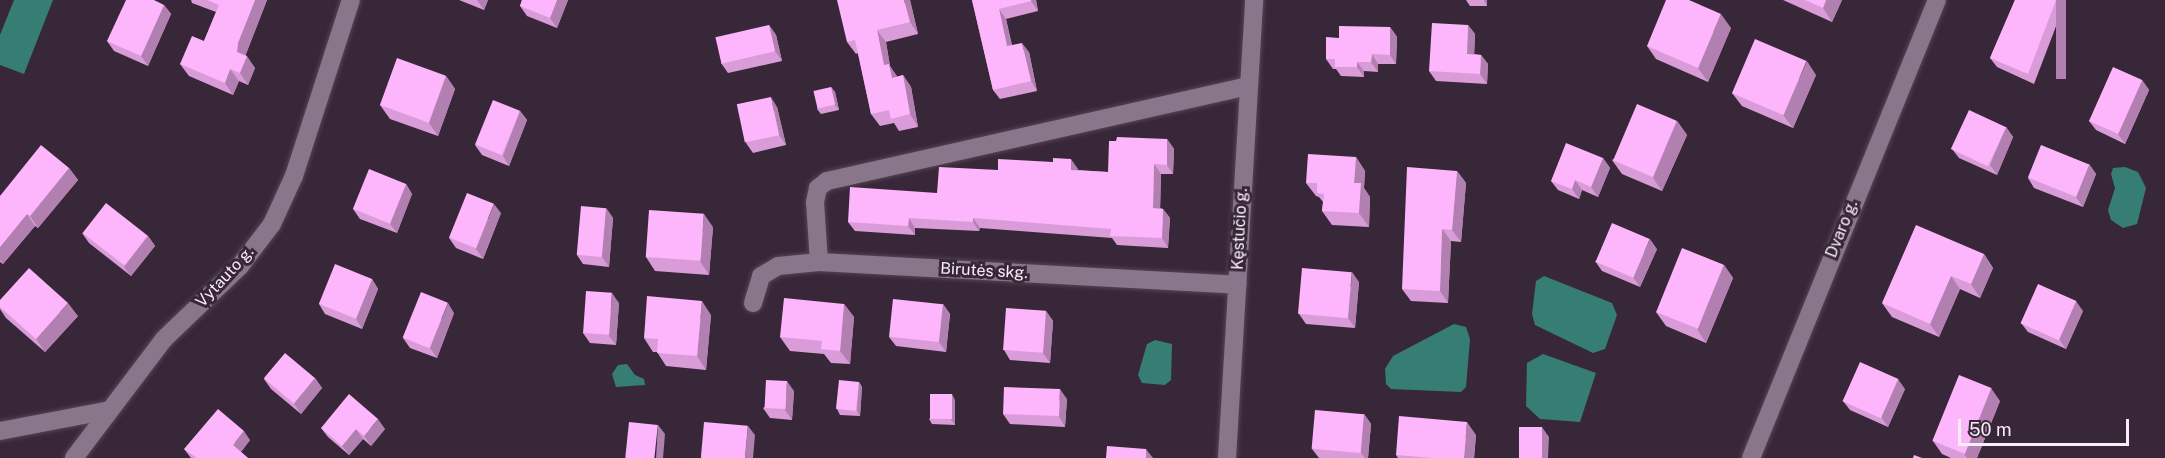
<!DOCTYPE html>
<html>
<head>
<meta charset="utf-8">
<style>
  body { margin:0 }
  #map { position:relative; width:2165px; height:458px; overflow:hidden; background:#382738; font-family:"Public Sans",sans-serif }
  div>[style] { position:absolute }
  .water>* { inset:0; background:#367e74 }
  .roads { filter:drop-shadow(0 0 2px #544553) drop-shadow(0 0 2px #544553) }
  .minor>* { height:18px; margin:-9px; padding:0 9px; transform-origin:9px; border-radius:9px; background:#8a768a }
  .wall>* { inset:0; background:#da9cd8 }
  .shaded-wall>* { inset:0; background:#b17fb0; transform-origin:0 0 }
  .building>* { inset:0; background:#fdb5fb; transform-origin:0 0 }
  span { translate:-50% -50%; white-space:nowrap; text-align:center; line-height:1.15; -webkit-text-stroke:6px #382738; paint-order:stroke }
  .street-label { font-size:16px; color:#faeef9 }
  .scale { position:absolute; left:1958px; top:419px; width:171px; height:27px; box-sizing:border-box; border:3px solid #faeef9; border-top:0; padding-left:8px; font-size:18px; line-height:21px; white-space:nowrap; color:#faeef9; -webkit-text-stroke:4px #382738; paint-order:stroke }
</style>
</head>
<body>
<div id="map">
  <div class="water">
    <i style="clip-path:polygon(14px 0,53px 0,24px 74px,0 65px,0 35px)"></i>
    <i style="clip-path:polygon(2125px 167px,2138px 172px,2146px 188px,2137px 224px,2123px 228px,2111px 220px,2108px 210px,2115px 188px,2111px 174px,2113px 168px)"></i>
    <i style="clip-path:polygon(1544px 276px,1612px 303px,1617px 315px,1605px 349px,1593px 353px,1535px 325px,1532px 314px,1536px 281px)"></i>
    <i style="clip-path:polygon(1454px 324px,1466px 327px,1470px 339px,1466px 387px,1461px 392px,1391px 389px,1386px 384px,1385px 369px,1393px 356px)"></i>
    <i style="clip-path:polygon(1155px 340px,1172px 344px,1171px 380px,1165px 385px,1142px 383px,1138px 375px,1147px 344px)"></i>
    <i style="clip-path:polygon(1543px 354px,1596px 373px,1580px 422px,1540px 419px,1526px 406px,1527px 363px)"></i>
    <i style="clip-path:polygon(627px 364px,635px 375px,644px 379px,645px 385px,616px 387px,612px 374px,618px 365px)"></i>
  </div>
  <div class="roads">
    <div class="minor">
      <i style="left:819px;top:262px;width:60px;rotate:-93.8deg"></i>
      <i style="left:815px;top:202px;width:14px;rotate:-78deg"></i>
      <i style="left:818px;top:188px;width:11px;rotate:-38deg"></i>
      <i style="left:827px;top:181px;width:432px;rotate:-12.7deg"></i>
      <i style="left:753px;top:303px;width:28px;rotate:-73deg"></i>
      <i style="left:761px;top:276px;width:20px;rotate:-30deg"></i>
      <i style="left:778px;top:266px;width:41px;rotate:-5.6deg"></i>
      <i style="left:819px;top:262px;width:419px;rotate:3.1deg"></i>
      <i style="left:0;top:431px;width:112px;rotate:-10.8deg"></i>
      <i style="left:74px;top:458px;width:149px;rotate:-52.9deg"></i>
      <i style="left:164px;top:339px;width:105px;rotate:-43.8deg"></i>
      <i style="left:240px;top:266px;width:53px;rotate:-52.7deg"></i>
      <i style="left:272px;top:224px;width:53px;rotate:-65.4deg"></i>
      <i style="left:294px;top:176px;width:185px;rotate:-72.1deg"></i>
      <i style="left:1227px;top:458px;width:459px;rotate:-86.6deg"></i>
      <i style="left:1751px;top:458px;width:494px;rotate:-67.9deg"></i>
    </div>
  </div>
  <div class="wall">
    <i style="clip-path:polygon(191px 0,267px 0,246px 54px,246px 56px,255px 68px,248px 85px,239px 81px,233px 95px,189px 76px,180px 64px,204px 41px,216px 12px,192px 3px)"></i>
    <i style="clip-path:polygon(459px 0,488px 0,484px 10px)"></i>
    <i style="clip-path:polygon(522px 0,568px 0,557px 28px,527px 16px,520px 6px)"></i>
    <i style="clip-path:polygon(910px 0,918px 34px,886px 42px,890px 66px,897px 77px,903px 75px,911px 87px,918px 127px,899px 131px,894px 123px,880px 126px,871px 114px,858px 53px,856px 54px,847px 42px)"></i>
    <i style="clip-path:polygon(972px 0,1036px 0,1038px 11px,1006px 19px,1012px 45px,1029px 52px,1037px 91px,1000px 99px,993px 90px)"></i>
    <i style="clip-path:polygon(1466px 0,1487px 0,1487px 6px,1470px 6px)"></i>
    <i style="clip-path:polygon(1783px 0,1842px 0,1832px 22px)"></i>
    <i style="clip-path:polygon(2015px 0,2066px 0,2034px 84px,1997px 67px,1990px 58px)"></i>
    <i style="clip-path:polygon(164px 5px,171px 14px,148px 66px,114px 51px,107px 41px)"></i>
    <i style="clip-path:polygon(769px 25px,776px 35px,782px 61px,728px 73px,721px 63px)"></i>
    <i style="clip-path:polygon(1468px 25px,1475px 34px,1474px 54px,1481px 55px,1488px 64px,1487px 84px,1436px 81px,1429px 71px)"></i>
    <i style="clip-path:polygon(1390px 27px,1397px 37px,1396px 64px,1378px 64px,1378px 72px,1364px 71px,1364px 77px,1341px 76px,1336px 69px,1333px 69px,1326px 59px,1339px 38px)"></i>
    <i style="clip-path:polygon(1731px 28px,1708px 82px,1656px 59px,1647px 46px)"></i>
    <i style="clip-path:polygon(1816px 75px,1793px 128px,1742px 106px,1732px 93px)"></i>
    <i style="clip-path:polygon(446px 76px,455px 89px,438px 136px,390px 119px,380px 105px)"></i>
    <i style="clip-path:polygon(2142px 80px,2149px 90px,2125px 144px,2096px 130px,2089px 121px)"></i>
    <i style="clip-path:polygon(831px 87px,835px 92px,839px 110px,821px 114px,817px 109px)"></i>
    <i style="clip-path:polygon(777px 107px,786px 145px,753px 153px,746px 143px)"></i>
    <i style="clip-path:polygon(520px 111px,527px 120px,509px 166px,482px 155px,475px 145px)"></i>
    <i style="clip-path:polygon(1677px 121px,1687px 135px,1662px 191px,1622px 174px,1612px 160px)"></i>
    <i style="clip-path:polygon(2006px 127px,2013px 137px,1997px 175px,1959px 158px,1952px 149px)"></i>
    <i style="clip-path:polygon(1167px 139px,1174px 149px,1173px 174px,1161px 174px,1160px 208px,1163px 209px,1170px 218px,1168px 248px,1117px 245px,1112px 238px,980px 228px,979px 231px,915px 228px,915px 235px,855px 231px,848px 222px,937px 193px,998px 170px,1078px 169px,1078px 170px,1108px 172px)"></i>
    <i style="clip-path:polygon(1356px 157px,1365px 171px,1364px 188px,1370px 197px,1369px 227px,1332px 225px,1322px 211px,1323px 202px,1319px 197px,1316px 196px,1306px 183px)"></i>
    <i style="clip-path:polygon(1603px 158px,1610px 168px,1598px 197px,1582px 190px,1579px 199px,1558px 190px,1551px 181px)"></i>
    <i style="clip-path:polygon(2089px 164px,2096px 174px,2083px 207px,2034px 188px,2028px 178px)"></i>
    <i style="clip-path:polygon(69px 168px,78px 180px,38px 228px,35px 226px,3px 264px,0 262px,0 196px)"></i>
    <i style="clip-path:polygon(1457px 171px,1466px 183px,1461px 242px,1451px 241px,1448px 303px,1411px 301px,1402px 289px)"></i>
    <i style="clip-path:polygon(406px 184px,412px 194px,397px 233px,360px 219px,353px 209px)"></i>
    <i style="clip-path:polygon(606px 208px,613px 218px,609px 267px,583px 264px,577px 255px)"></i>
    <i style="clip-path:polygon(501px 213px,483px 259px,456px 248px,449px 238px)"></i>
    <i style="clip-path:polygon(713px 227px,709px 275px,655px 271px,646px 257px)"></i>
    <i style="clip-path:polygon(82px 233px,148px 236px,155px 246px,131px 276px,89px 243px)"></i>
    <i style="clip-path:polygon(1657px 249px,1640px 287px,1602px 271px,1595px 261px)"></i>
    <i style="clip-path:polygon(1984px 254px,1993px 268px,1980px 298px,1960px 289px,1939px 337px,1892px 317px,1882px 303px)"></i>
    <i style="clip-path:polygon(1724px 265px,1733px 278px,1706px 343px,1666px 326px,1656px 312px)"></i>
    <i style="clip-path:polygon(372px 279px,378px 289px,362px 329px,325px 314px,319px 304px)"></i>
    <i style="clip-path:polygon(1359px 282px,1355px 328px,1306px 324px,1299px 314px)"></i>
    <i style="clip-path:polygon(0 300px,78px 316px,45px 352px,6px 318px,0 309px)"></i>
    <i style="clip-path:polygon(619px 303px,616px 345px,590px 343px,583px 333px)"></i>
    <i style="clip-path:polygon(844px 304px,854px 317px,850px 364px,831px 363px,824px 354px,790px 351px,780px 337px)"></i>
    <i style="clip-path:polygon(943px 304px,950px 314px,946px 352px,896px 346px,889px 337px)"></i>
    <i style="clip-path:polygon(1046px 311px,1053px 321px,1050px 363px,1010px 360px,1004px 350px)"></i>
    <i style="clip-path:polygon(2083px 311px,2066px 349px,2028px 332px,2021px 323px)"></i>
    <i style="clip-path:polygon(454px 313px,437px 358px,410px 348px,403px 338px)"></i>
    <i style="clip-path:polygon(711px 315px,706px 370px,666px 366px,657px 352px,653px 352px,644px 338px)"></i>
    <i style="clip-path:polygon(315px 378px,322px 388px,301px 414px,271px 389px,264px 379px)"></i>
    <i style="clip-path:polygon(859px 382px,862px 387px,860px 416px,840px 415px,837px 409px)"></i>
    <i style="clip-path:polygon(1905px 389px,1888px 427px,1850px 410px,1843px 401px)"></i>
    <i style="clip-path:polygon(794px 391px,792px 420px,770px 418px,763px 408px)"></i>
    <i style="clip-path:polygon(1067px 399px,1065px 427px,1010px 424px,1003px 414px)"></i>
    <i style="clip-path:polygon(955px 400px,955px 425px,932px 424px,929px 419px)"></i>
    <i style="clip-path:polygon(2000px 401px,1977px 458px,1951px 458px,1942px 454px,1933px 441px)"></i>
    <i style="clip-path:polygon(1364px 414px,1371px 424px,1368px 458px,1319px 458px,1312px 449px)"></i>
    <i style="clip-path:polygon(321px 428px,385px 429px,371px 446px,363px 439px,349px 455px,328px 437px)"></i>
    <i style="clip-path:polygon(1476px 435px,1474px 458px,1398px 458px,1396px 455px)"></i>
    <i style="clip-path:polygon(250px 440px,241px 452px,248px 458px,191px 458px,184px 449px)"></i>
  </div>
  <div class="shaded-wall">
    <i style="clip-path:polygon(255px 0,267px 0,246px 54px,245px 60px,247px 56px,255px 68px,248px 85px,240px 73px,237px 52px,238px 43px)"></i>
    <i style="clip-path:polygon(477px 0,488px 0,484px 10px)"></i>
    <i style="clip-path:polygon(557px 0,568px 0,557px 28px,550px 18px)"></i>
    <i style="clip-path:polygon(904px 0,910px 0,918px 34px,910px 22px)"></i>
    <i style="clip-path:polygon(1031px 0,1036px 0,1038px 11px,1031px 1px)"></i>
    <i style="clip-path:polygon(1484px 0,1487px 0,1487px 6px,1484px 1px)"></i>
    <i style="clip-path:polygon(1826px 0,1842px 0,1832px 22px,1823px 8px)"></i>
    <i style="left:2056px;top:0;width:10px;height:79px"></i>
    <i style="clip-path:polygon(164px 5px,171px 14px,148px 66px,141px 56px)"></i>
    <i style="clip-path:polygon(999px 9px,1006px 19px,1014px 56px,1007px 46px)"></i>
    <i style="clip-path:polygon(1721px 14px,1731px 28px,1708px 82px,1698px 68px)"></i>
    <i style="clip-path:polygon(769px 25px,776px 35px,782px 61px,775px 51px)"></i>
    <i style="clip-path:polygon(1468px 25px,1475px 34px,1474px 64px,1467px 54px)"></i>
    <i style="clip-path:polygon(1390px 27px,1397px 37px,1396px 64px,1390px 55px)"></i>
    <i style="clip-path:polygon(877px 30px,886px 42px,890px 66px,897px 76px,900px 90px,884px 65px)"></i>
    <i style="clip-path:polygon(1022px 43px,1029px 52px,1037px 91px,1031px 81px)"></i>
    <i style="clip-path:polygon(1372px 54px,1378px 64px,1378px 72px,1371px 62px)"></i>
    <i style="clip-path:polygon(1481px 55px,1488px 64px,1487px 84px,1480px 74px)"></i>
    <i style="clip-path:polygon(1807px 61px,1816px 75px,1793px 128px,1783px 115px)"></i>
    <i style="clip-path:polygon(1357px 62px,1364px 71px,1364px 77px,1357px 67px)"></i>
    <i style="clip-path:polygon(230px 69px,239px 81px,233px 95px,225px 83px)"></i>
    <i style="clip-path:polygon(903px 75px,911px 87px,918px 127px,910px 114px)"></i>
    <i style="clip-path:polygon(446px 76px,455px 89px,438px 136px,429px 123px)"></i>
    <i style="clip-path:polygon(2142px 80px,2149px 90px,2125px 144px,2118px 134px)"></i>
    <i style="clip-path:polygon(831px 87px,835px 92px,839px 110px,835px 105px)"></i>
    <i style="clip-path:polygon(771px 97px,777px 107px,786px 145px,779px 135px)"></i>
    <i style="clip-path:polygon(520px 111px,527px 120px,509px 166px,503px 156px)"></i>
    <i style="clip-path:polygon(1677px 121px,1687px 135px,1662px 191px,1653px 178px)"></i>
    <i style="clip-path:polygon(2006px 127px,2013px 137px,1997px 175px,1990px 165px)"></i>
    <i style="clip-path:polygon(1167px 139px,1174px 149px,1173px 174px,1167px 165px)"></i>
    <i style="clip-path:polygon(1356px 157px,1365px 171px,1364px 188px,1370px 197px,1369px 227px,1359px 213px,1354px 183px)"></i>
    <i style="clip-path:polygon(1603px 158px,1610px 168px,1598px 197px,1591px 187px)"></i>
    <i style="clip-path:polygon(1071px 159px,1078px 169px,1078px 180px,1071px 170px)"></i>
    <i style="clip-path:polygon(1154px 164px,1161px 174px,1160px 218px,1153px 208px)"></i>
    <i style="clip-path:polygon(2089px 164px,2096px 174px,2083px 207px,2076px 197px)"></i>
    <i style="clip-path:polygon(69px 168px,78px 180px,38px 228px,30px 216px)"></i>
    <i style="clip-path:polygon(1457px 171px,1466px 183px,1461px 242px,1452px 230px)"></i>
    <i style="clip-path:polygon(1575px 180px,1582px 190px,1579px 199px,1572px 189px)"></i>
    <i style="clip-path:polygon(406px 184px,412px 194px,397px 233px,390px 224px)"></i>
    <i style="clip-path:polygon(494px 204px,501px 213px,483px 259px,476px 249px)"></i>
    <i style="clip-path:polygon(606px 208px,613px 218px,609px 267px,602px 257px)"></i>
    <i style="clip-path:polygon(1163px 209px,1170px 218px,1168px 248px,1162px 238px)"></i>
    <i style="clip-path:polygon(27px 214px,35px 226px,3px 264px,0 260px,0 247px)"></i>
    <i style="clip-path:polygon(704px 214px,713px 227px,709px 275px,700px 261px)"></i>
    <i style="clip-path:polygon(909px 218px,915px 228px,915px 235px,908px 226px)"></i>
    <i style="clip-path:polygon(973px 218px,980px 228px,979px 231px,973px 222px)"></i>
    <i style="clip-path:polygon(1442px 229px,1451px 241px,1448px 303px,1440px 291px)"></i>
    <i style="clip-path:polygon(148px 236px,155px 246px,131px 276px,124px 267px)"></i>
    <i style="clip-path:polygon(1650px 239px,1657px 249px,1640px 287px,1633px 277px)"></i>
    <i style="clip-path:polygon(1984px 254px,1993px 268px,1980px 298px,1971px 284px)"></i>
    <i style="clip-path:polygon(1724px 265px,1733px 278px,1706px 343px,1697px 329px)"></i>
    <i style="clip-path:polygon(1352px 272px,1359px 282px,1355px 328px,1348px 318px)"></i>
    <i style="clip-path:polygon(1951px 276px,1960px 289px,1939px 337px,1930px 324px)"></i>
    <i style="clip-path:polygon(372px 279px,378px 289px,362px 329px,356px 319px)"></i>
    <i style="clip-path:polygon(612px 293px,619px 303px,616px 345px,609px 336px)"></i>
    <i style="clip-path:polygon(702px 301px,711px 315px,706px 370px,697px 356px)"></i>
    <i style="clip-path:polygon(2076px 301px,2083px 311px,2066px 349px,2059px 339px)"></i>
    <i style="clip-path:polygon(68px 303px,78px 316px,45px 352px,36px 339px)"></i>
    <i style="clip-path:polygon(448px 303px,454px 313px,437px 358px,430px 348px)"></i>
    <i style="clip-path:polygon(844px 304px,854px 317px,850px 364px,840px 351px)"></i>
    <i style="clip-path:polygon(943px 304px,950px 314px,946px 352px,939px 342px)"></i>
    <i style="clip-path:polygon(1046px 311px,1053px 321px,1050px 363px,1043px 353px)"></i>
    <i style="clip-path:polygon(315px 378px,322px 388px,301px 414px,294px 404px)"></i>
    <i style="clip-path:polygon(1898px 379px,1905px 389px,1888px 427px,1881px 417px)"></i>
    <i style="clip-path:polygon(787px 381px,794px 391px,792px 420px,785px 410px)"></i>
    <i style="clip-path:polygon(859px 382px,862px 387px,860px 416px,857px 411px)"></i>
    <i style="clip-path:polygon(1991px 388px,2000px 401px,1977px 458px,1967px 458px,1964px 454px)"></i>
    <i style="clip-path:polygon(1060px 389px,1067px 399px,1065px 427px,1059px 417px)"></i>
    <i style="clip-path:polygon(952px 394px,955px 400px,955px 425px,951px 420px)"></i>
    <i style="clip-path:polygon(1364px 414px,1371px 424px,1368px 458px,1365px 458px,1361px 453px)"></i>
    <i style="clip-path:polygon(378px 419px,385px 429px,371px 446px,364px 436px)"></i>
    <i style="clip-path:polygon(1467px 422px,1476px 435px,1474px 458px,1464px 458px)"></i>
    <i style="clip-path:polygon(658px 425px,665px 434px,663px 458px,656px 458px)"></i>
    <i style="clip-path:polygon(748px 426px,755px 435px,753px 458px,745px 458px)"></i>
    <i style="clip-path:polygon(1542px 427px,1549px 437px,1548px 458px,1541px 458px)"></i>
    <i style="clip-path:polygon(356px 429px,363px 439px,349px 455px,342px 446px)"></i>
    <i style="clip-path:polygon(244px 431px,250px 440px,239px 454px,233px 445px)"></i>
    <i style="clip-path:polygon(1146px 449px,1153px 458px,1146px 458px)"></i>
  </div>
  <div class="building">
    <i style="clip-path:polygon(126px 0,154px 0,164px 5px,141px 56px,107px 41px)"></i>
    <i style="clip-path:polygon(207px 0,255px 0,238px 43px,237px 52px,247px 56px,240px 73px,230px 69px,225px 83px,180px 64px,192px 36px,204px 41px,219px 5px)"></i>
    <i style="clip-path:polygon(522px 0,557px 0,550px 18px,520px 6px)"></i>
    <i style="clip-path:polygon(837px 0,904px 0,910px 22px,877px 30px,884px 65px,889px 64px,892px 78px,903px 75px,910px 114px,891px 119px,889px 110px,871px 114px,855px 40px,847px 42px)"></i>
    <i style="clip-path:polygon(972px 0,1031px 0,1031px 1px,999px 9px,1007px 46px,1022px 43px,1031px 81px,993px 90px)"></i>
    <i style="clip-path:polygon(1666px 0,1689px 0,1721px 14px,1698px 68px,1647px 46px)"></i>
    <i style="clip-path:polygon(1805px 0,1826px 0,1823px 8px)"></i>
    <i style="clip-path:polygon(2015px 0,2056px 0,2028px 74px,1990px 58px)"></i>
    <i style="clip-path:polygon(1432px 23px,1468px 25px,1467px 54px,1481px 55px,1480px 74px,1429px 71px)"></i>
    <i style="left:769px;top:25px;width:27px;height:55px;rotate:77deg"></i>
    <i style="clip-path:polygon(1339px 26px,1390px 27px,1390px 55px,1372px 54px,1371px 62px,1357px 62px,1357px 67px,1335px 67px,1335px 59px,1326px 59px,1326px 37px,1339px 38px)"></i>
    <i style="left:1755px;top:39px;width:56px;height:59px;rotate:23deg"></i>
    <i style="left:397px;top:58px;width:52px;height:50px;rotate:20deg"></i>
    <i style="left:2113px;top:67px;width:32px;height:59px;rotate:24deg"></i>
    <i style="left:831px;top:87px;width:18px;height:18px;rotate:77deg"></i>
    <i style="left:771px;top:97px;width:39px;height:35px;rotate:78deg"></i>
    <i style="left:493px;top:100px;width:29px;height:48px;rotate:22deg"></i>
    <i style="left:1637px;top:104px;width:43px;height:61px;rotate:23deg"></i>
    <i style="left:1969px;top:110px;width:41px;height:43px;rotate:25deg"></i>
    <i style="clip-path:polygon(1117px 137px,1167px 139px,1167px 165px,1154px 164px,1153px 208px,1163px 209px,1162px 238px,1110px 236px,1111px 229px,973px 218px,973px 222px,909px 218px,908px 226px,848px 222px,850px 187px,937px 193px,939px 167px,998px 170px,998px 159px,1053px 162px,1053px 158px,1071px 159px,1071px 170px,1108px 172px,1109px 141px,1116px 141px)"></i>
    <i style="clip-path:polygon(1566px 143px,1603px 158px,1591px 187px,1575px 180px,1572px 189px,1551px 181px)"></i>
    <i style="clip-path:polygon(41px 145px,69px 168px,30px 216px,27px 214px,0 247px,0 196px)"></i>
    <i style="left:2041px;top:145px;width:52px;height:35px;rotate:22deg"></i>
    <i style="clip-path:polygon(1308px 154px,1356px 157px,1354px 183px,1361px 183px,1359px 213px,1322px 211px,1324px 194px,1317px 193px,1317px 183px,1306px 183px)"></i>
    <i style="clip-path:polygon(1407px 167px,1457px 171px,1452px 230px,1442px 229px,1440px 291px,1402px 289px)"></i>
    <i style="left:369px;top:169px;width:40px;height:43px;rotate:22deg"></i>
    <i style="left:467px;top:193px;width:29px;height:48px;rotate:22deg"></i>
    <i style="left:106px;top:203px;width:53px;height:38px;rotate:38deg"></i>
    <i style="left:581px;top:206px;width:25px;height:49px;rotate:5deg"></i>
    <i style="left:649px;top:210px;width:55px;height:47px;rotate:4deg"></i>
    <i style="left:1612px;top:223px;width:41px;height:42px;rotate:23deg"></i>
    <i style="clip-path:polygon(1916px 225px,1984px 254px,1971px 284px,1951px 276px,1930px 324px,1882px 303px)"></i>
    <i style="left:1682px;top:248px;width:45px;height:69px;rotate:22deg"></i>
    <i style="left:335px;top:264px;width:40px;height:43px;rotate:22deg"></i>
    <i style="clip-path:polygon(29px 268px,68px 303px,36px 339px,0 307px,0 300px)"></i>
    <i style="left:1302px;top:268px;width:50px;height:46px;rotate:5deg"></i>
    <i style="left:2038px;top:284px;width:42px;height:43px;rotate:24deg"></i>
    <i style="left:586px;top:291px;width:26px;height:42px;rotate:4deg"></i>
    <i style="left:421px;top:292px;width:29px;height:49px;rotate:22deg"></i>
    <i style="clip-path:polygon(647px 296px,702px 301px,697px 356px,657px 353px,658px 339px,644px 338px)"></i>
    <i style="clip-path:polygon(784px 298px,844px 304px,840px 351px,821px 349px,822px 341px,780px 337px)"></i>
    <i style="left:893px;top:299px;width:50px;height:38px;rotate:6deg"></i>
    <i style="left:1006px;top:308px;width:40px;height:42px;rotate:4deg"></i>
    <i style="left:285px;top:353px;width:39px;height:33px;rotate:40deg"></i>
    <i style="left:1860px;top:362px;width:42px;height:43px;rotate:24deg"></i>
    <i style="left:1959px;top:375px;width:35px;height:71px;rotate:22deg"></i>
    <i style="left:766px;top:380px;width:21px;height:28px;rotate:3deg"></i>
    <i style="left:839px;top:380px;width:20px;height:29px;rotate:6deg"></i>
    <i style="left:1004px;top:387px;width:56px;height:27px;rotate:2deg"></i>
    <i style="clip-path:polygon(349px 394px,378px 419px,364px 436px,356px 429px,342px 446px,321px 428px)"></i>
    <i style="left:930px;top:394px;width:22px;height:25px"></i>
    <i style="clip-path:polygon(218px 409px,244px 431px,233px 445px,248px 458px,197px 458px,184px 449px)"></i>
    <i style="left:1315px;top:410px;width:49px;height:39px;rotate:5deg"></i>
    <i style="clip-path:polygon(1399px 416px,1467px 422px,1464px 458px,1433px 458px,1396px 455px)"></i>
    <i style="left:629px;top:422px;width:29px;height:36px;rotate:6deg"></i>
    <i style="left:704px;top:422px;width:44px;height:36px;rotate:5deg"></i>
    <i style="left:1519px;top:427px;width:23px;height:31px"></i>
    <i style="clip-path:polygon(1107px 446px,1146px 449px,1146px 458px,1106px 458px)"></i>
    <i style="clip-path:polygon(1914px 455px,1922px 458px,1913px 458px)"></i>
  </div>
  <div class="street-label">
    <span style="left:1240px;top:229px;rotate:-87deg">Kęstučio g.</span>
    <span style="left:1842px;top:229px;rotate:-68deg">Dvaro g.</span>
    <span style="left:984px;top:271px;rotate:3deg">Birutės skg.</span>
    <span style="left:225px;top:277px;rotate:-47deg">Vytauto g.</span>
  </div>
  <div class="scale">50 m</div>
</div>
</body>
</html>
